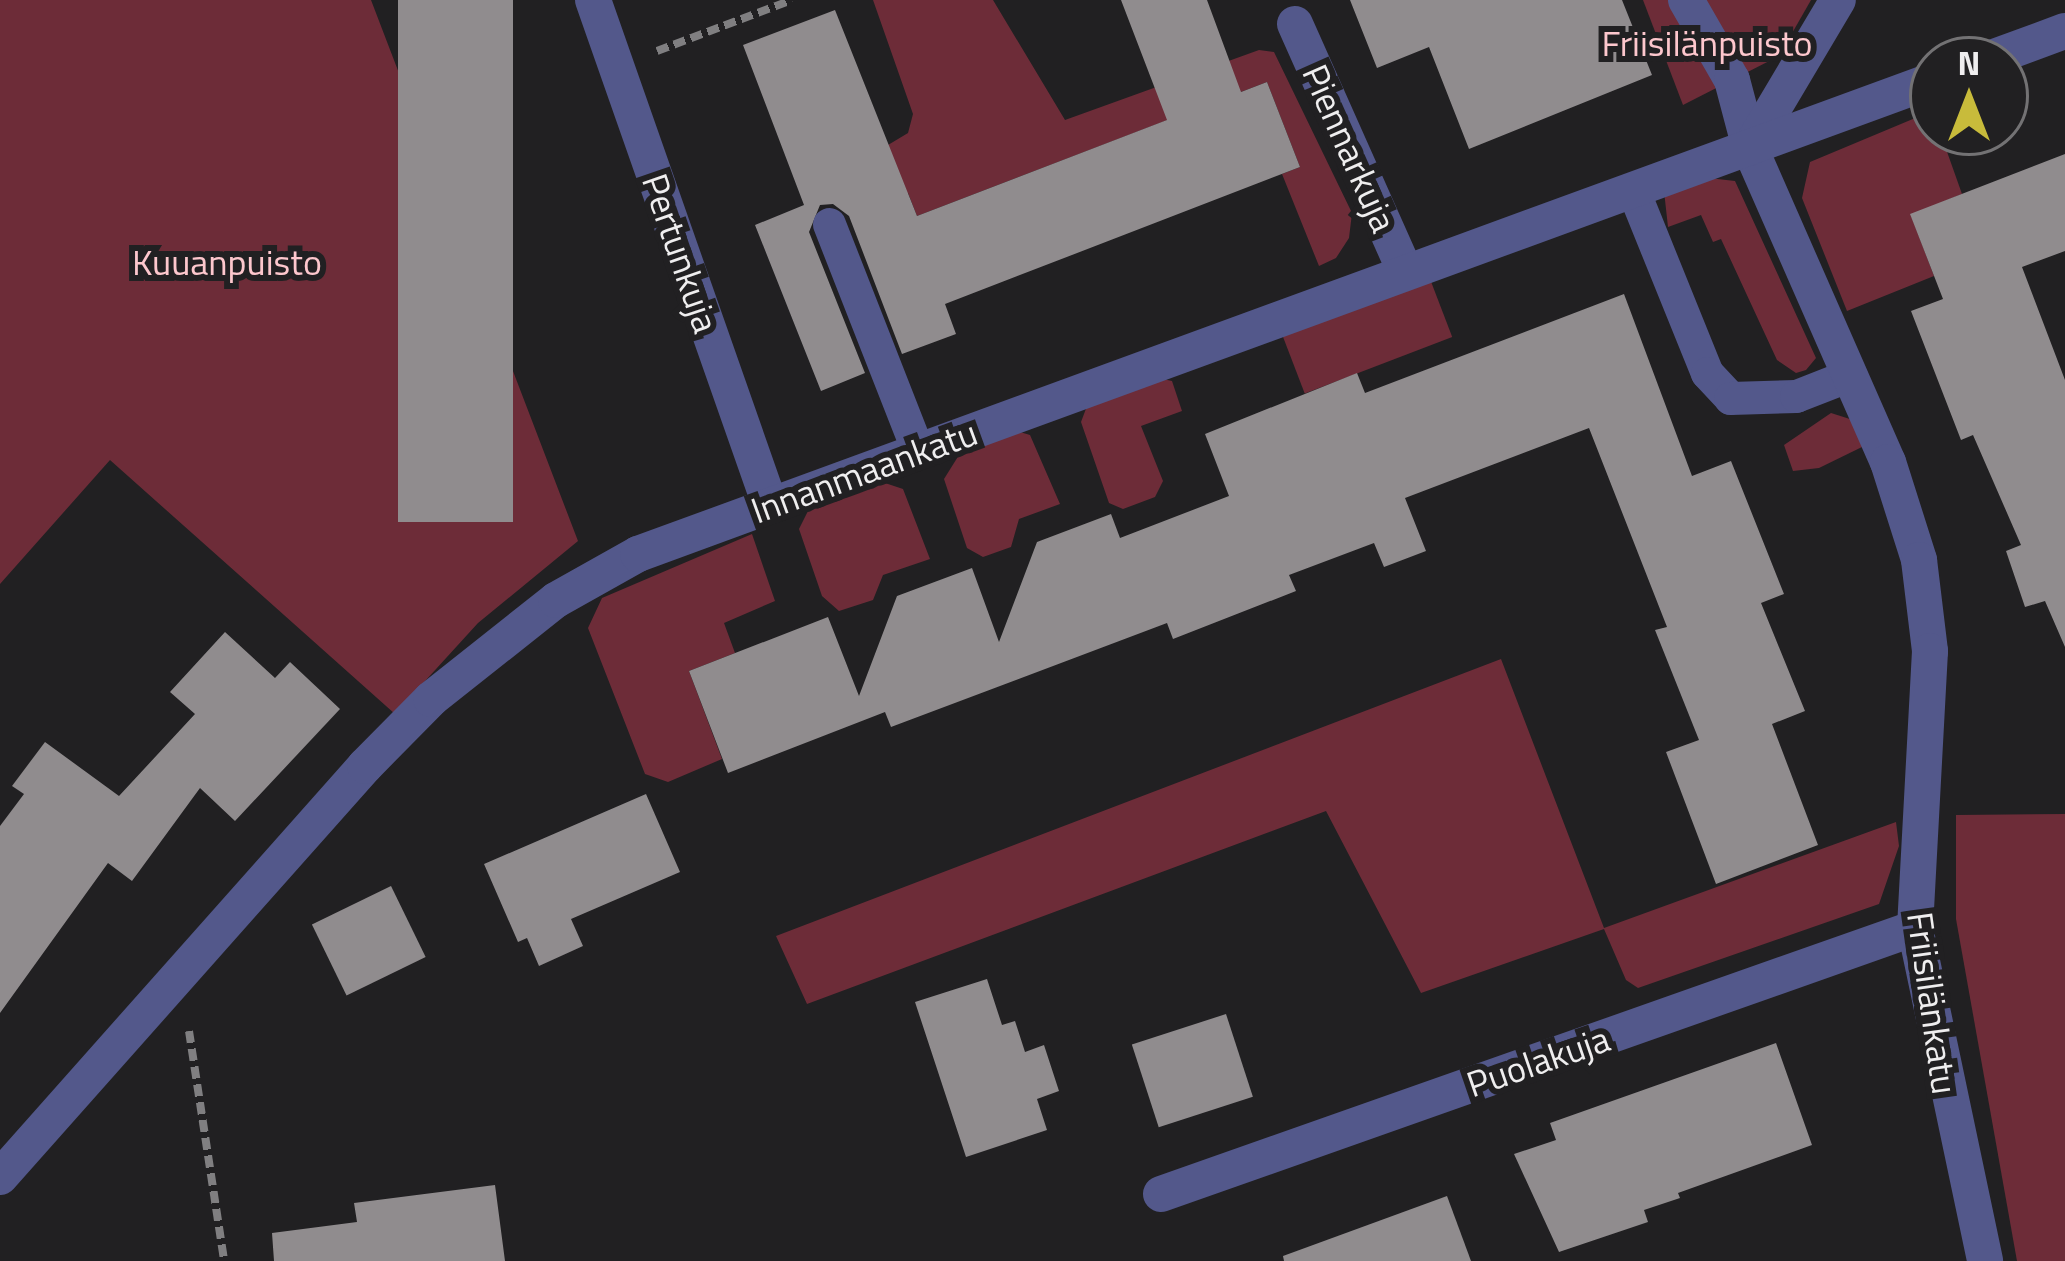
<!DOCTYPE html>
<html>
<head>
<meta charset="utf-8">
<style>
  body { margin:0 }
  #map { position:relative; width:2065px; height:1261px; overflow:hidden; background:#212022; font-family:"Titillium Web",sans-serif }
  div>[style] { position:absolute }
  .green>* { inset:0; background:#6d2c38; transform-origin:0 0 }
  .building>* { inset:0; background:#908c8e; transform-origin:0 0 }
  .path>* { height:8px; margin-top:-4px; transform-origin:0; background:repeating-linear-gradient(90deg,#807f81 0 12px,transparent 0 18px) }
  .lane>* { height:33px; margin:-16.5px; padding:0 16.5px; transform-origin:16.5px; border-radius:16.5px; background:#53588b }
  .street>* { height:36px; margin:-18px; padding:0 18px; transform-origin:18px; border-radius:18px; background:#53588b }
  span { translate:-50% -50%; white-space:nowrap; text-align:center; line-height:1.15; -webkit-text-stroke:12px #212022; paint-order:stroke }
  .park-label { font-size:36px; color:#fdc7cd }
  .street-label { font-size:36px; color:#efeeef }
  .north { position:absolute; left:1909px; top:36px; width:120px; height:120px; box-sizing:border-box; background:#212022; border:3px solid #737274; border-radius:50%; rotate:0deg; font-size:33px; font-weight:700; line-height:48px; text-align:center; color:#efeeef }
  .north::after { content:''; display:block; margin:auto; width:42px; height:54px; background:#c8bb3b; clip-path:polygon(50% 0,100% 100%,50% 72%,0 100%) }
</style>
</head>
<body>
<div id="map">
  <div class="green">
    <i style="clip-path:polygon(0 0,371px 0,578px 541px,478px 623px,395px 714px,110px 460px,0 584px)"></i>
    <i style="clip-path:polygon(873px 0,993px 0,1065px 120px,1259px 50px,1274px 52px,1352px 213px,1349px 238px,1336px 258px,1319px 266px,1282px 174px,1300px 167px,1267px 82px,917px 216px,908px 193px,860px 212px,888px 145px,908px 133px,913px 114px)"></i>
    <i style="clip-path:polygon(1643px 0,1811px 0,1779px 56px,1683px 105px)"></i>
    <i style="clip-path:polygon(1932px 111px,1933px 132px,1940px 132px,1962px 194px,1911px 215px,1934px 276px,1847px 311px,1802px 198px,1810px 162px)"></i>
    <i style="clip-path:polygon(1700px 177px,1735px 181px,1816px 358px,1806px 370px,1796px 373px,1777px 360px,1721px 239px,1713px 242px,1701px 215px,1668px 227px,1664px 191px)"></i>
    <i style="left:1430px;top:279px;width:62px;height:158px;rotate:69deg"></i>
    <i style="clip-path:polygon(1158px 378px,1172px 381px,1182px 411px,1141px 426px,1163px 481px,1155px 497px,1123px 509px,1109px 503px,1081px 422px,1087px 406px)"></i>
    <i style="clip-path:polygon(1831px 413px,1853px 420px,1862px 447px,1819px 468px,1793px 471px,1784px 445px)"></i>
    <i style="clip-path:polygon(1020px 432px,1030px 435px,1060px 504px,1019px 519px,1011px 547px,983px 557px,967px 548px,944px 479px,959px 455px)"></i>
    <i style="clip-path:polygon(885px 483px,903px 489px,930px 559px,883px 575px,873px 600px,839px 611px,822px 596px,799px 529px,809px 509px)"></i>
    <i style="clip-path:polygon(752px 534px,775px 601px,724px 623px,735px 653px,689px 671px,722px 759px,668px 782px,645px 774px,588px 628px,602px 598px)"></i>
    <i style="clip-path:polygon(1501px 659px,1604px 928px,1896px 822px,1899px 846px,1879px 904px,1638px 988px,1626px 980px,1604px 929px,1421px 993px,1326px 811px,807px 1004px,776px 936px)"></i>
    <i style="clip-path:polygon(2065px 814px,2065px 1261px,2017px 1261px,1956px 919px,1956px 815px)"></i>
  </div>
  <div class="building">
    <i style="left:398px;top:0;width:115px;height:522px"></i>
    <i style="clip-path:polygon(1121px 0,1207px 0,1241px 92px,1267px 82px,1300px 167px,945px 304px,956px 334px,902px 354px,849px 216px,833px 204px,820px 205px,809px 232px,865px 373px,821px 391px,755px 225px,804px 205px,743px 45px,835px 10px,917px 216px,1167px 120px)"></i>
    <i style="clip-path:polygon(1350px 0,1622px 0,1652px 75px,1469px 149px,1429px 47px,1377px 68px)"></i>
    <i style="clip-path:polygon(2065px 154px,2065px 251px,2022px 267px,2065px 380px,2065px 647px,2045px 601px,2025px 607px,2006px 551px,2021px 545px,1973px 435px,1961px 440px,1911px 311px,1943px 299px,1910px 214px)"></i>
    <i style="clip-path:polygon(1624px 294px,1692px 476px,1731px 461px,1784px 594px,1761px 603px,1805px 711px,1772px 724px,1818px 845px,1716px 884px,1666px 752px,1699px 740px,1655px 630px,1667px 627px,1589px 428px,1405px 498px,1426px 551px,1384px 567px,1374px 543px,1289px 575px,1296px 591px,1173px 639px,1167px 623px,891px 727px,885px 712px,728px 773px,689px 671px,828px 617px,859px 696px,897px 596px,972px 568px,999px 642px,1037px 542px,1111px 514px,1120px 538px,1229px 496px,1205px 434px,1357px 373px,1365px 393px)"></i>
    <i style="clip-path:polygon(225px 632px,275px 678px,290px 662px,340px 709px,235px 821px,200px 788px,132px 881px,108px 863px,0 1013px,0 826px,24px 794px,12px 786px,45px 742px,119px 796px,195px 714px,170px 692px)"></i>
    <i style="clip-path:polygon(646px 794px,680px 872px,571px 919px,583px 946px,539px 966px,527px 938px,518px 942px,484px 864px)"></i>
    <i style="left:391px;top:886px;width:79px;height:88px;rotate:64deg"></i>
    <i style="clip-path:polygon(987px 979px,1002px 1025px,1015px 1021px,1025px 1052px,1044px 1045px,1059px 1091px,1037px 1099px,1047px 1130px,966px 1157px,915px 1002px)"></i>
    <i style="left:1226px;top:1014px;width:87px;height:99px;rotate:72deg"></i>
    <i style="clip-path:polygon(1776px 1043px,1812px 1145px,1678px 1193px,1680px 1198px,1644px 1210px,1648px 1222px,1559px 1252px,1514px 1154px,1556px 1140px,1550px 1123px)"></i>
    <i style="clip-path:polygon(495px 1185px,505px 1261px,274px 1261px,272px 1233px,357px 1222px,354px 1203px)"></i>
    <i style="clip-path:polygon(1447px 1196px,1471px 1261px,1284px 1261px,1283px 1256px)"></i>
  </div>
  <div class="path">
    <i style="left:657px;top:51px;width:144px;rotate:-20.7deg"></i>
    <i style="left:189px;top:1031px;width:233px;rotate:81.3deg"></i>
  </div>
  <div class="lane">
    <i style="left:1633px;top:190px;width:197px;rotate:68deg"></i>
    <i style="left:1707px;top:373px;width:34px;rotate:47deg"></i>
    <i style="left:1730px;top:398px;width:66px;rotate:-1.7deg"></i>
    <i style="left:1796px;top:396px;width:58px;rotate:-21.3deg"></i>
    <i style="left:829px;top:224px;width:244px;rotate:68.6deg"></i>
  </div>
  <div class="street">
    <i style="left:593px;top:0;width:535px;rotate:70.68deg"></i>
    <i style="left:1686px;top:0;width:92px;rotate:60.1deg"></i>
    <i style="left:1732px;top:80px;width:70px;rotate:75.2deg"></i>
    <i style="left:1750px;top:148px;width:343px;rotate:66.3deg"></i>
    <i style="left:1888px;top:462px;width:103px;rotate:72.4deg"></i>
    <i style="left:1919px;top:560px;width:92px;rotate:83.1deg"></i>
    <i style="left:1930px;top:651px;width:277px;rotate:93.1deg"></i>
    <i style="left:1915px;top:928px;width:340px;rotate:78.1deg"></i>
    <i style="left:1295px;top:24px;width:270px;rotate:66deg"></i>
    <i style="left:1986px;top:60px;width:84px;rotate:-20.2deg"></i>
    <i style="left:1750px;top:148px;width:172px;rotate:-59.3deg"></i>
    <i style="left:0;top:1177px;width:550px;rotate:-48.39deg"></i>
    <i style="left:365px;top:766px;width:94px;rotate:-45.4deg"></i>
    <i style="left:431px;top:699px;width:159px;rotate:-38.4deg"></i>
    <i style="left:556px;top:600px;width:94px;rotate:-29.3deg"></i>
    <i style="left:638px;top:554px;width:1379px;rotate:-20.1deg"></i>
    <i style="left:1161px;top:1194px;width:800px;rotate:-19.43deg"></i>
  </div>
  <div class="park-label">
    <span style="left:1707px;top:43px">Friisilänpuisto</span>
    <span style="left:227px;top:262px">Kuuanpuisto</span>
  </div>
  <div class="street-label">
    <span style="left:1350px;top:148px;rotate:66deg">Piennarkuja</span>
    <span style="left:681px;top:253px;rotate:71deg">Pertunkuja</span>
    <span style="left:864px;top:471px;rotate:-20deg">Innanmaankatu</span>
    <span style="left:1933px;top:1003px;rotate:82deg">Friisilänkatu</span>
    <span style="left:1538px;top:1061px;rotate:-19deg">Puolakuja</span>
  </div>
  <div class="north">N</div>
</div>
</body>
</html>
